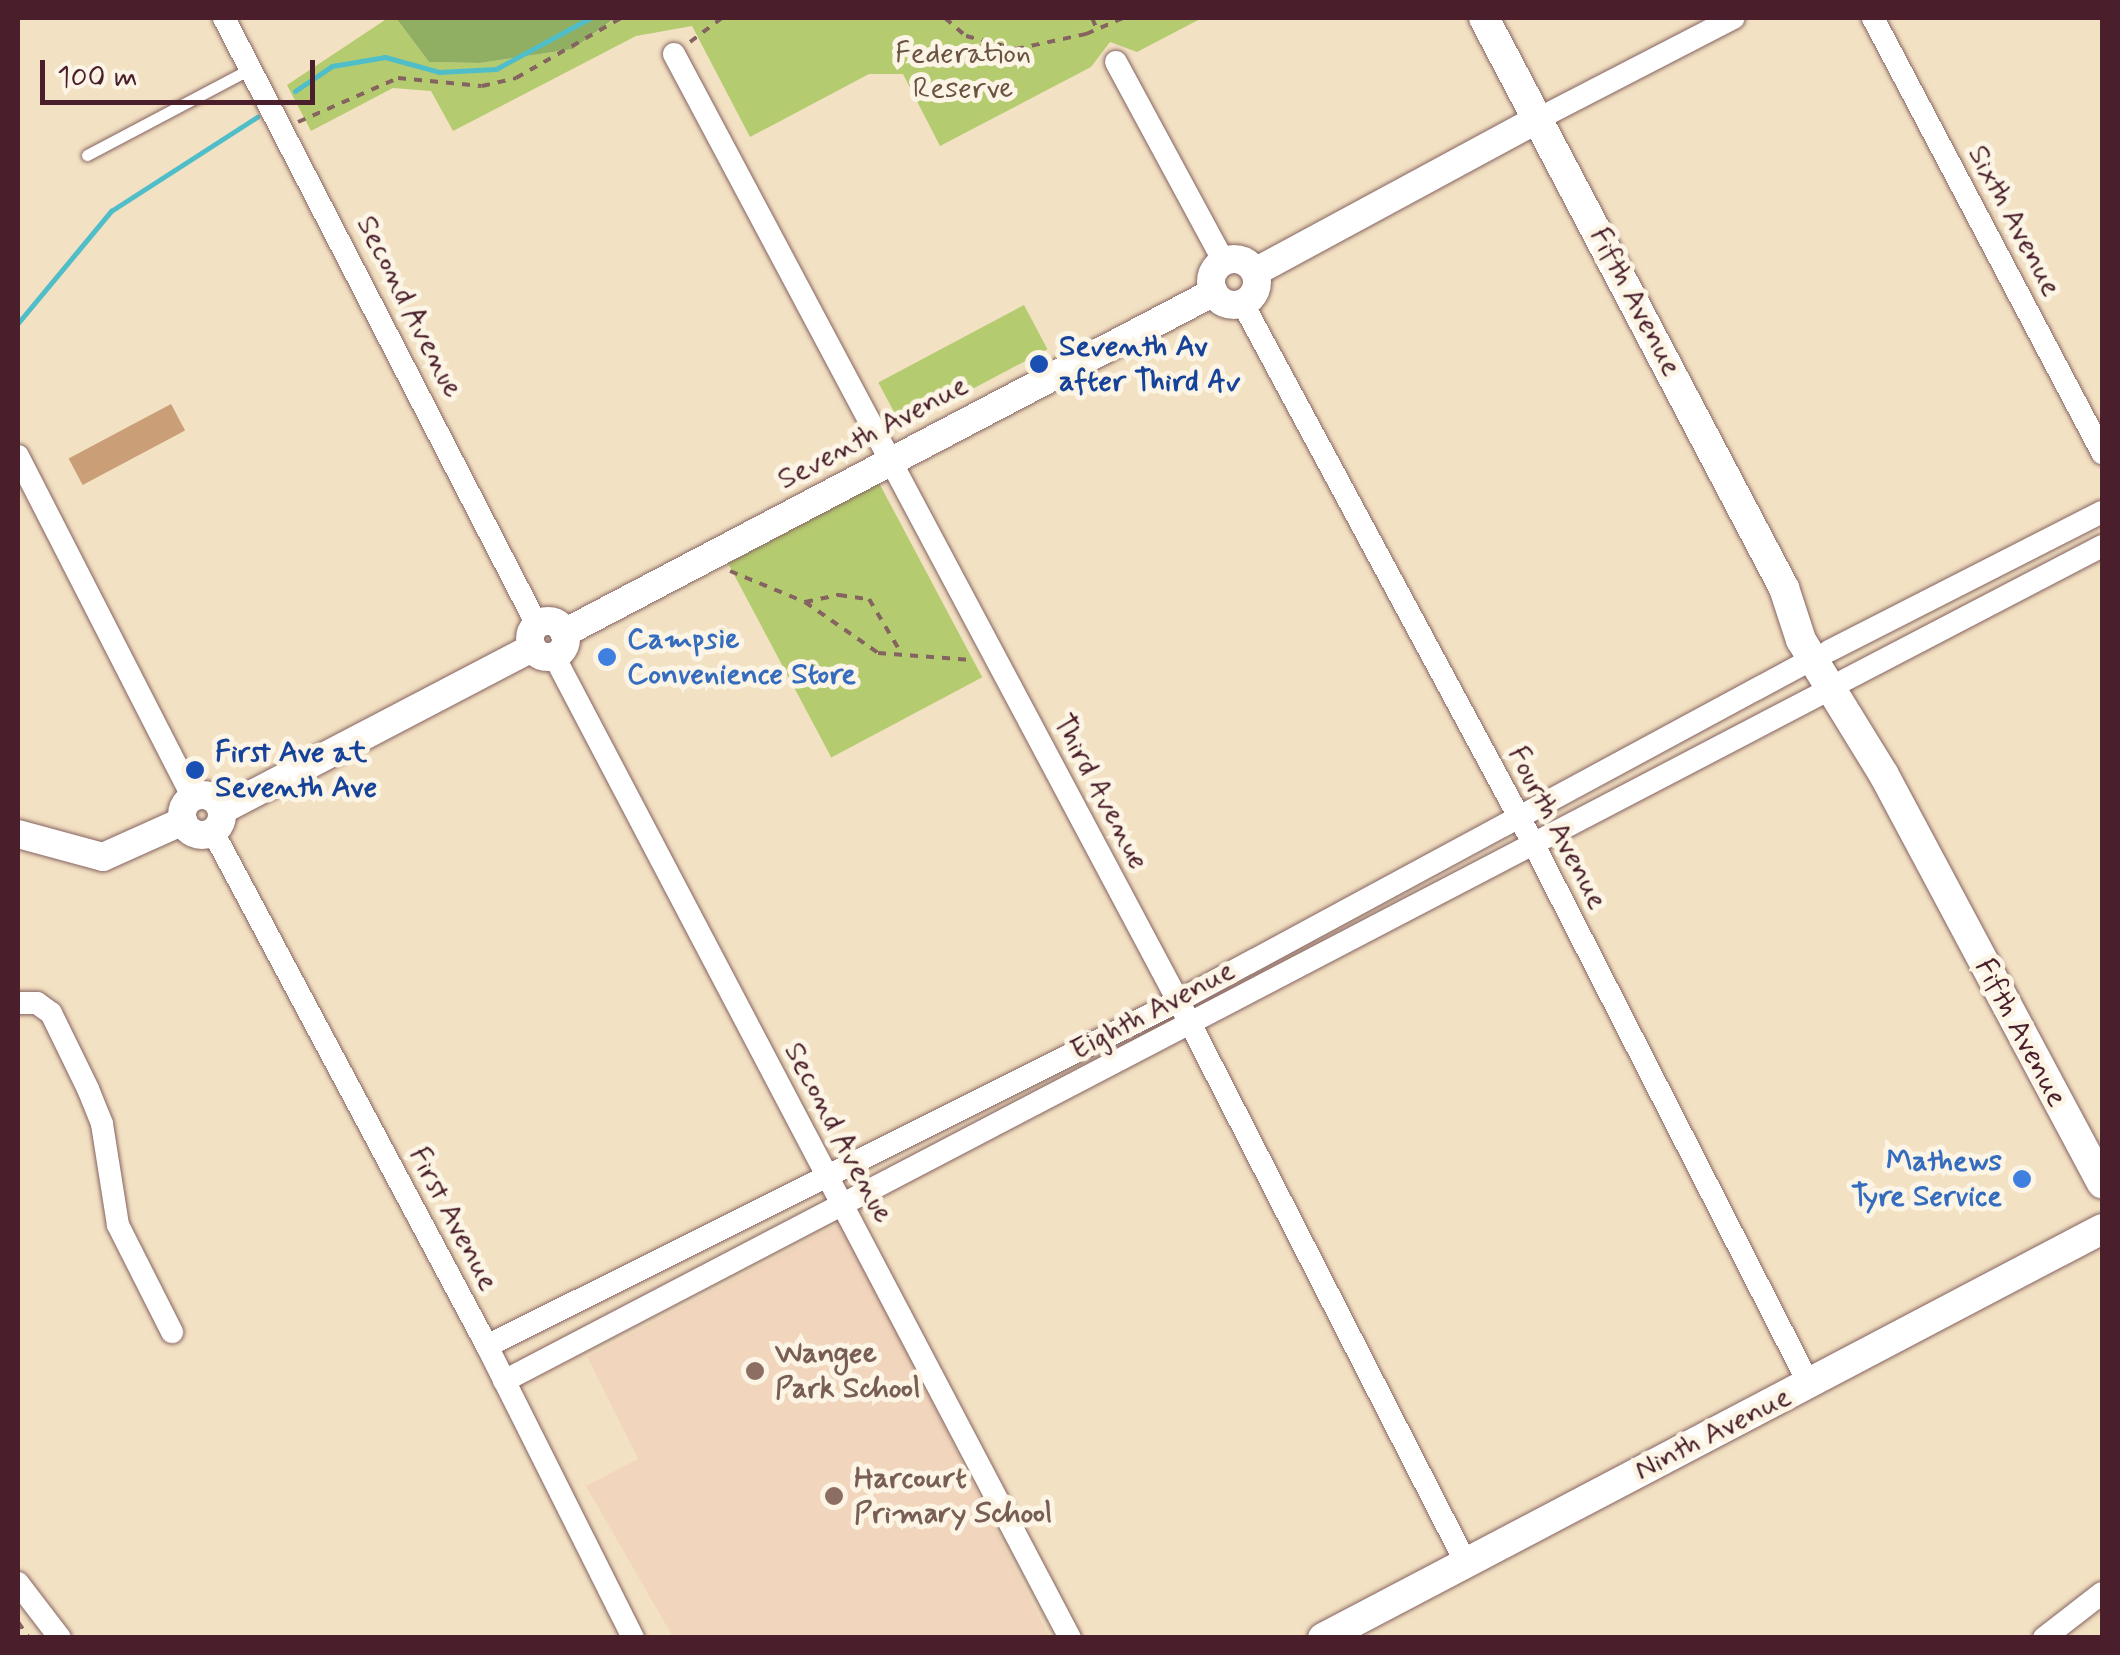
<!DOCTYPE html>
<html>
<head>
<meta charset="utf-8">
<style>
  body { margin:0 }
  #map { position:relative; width:2120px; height:1655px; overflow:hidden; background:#f3e1c3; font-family:Mynerve,sans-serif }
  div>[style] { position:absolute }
  .built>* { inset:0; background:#f1d5bc }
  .green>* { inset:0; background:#b5cb70; transform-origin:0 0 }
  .forest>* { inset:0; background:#90af62 }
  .stream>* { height:5px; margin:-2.5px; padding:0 2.5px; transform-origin:2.5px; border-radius:2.5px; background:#50bec9 }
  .building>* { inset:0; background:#ca9f78; transform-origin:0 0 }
  .path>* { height:4px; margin-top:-2px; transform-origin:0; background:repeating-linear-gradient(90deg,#856360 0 8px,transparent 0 16px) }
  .roads { filter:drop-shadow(0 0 2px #856360) drop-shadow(0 0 2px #856360) }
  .service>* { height:11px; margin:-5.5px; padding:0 5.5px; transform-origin:5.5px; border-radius:5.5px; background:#fff }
  .minor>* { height:22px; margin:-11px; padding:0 11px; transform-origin:11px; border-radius:11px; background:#fff }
  .tertiary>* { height:28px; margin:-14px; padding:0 14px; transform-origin:14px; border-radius:14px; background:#fff }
  .tertiary>.ring { margin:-14px; padding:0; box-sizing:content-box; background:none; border:28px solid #fff; border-radius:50% }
  .secondary>* { height:30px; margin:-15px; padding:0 15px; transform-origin:15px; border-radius:15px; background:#fff }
  .dots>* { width:28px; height:28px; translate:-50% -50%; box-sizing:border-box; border:5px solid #fcf5e5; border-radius:50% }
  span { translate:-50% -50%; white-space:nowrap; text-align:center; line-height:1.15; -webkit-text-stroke:10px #fcf5e5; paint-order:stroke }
  .park-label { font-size:30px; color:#6a5340 }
  .street-label { font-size:30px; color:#4a1f2b }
  .transit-label { font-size:30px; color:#164399; font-weight:700 }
  .left { translate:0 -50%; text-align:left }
  .shop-label { font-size:30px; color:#366cbe; font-weight:700 }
  .right { translate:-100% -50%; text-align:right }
  .education-label { font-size:30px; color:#785e54; font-weight:700 }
  .frame { position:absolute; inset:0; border:20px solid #4a1f2b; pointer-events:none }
  .scale { position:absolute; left:40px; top:60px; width:275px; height:45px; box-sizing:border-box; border:5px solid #4a1f2b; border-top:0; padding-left:12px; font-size:30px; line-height:35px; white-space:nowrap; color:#4a1f2b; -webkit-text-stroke:8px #fcf5e5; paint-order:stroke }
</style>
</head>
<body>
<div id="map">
  <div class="built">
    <i style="clip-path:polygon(839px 1224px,924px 1385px,1049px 1637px,673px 1637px,586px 1486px,638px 1459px,587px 1357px)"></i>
  </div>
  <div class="green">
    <i style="clip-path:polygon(388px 18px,396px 18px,429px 62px,480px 63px,573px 49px,616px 18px,1202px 18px,1137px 52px,1110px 42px,1091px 67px,940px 146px,903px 74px,869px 74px,750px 137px,692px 26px,636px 36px,453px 131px,431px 91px,393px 88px,311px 131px,287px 85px)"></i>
    <i style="left:1024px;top:305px;width:50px;height:165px;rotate:62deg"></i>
    <i style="left:879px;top:483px;width:220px;height:171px;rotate:62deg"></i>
  </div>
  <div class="forest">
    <i style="clip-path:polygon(396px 18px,615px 18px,573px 49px,480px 63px,429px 62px)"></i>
  </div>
  <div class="stream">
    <i style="left:295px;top:91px;width:45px;rotate:-34deg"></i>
    <i style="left:332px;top:66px;width:54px;rotate:-9.6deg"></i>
    <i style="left:385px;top:57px;width:56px;rotate:15.5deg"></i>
    <i style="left:439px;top:72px;width:57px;rotate:-3deg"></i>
    <i style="left:496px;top:69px;width:107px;rotate:-28.5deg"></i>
    <i style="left:18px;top:323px;width:146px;rotate:-50.3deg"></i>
    <i style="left:111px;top:211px;width:174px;rotate:-32.8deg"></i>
  </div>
  <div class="building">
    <i style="left:171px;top:404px;width:30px;height:116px;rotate:62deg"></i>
  </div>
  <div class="path">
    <i style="left:945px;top:18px;width:28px;rotate:41deg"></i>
    <i style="left:966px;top:36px;width:52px;rotate:14.6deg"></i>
    <i style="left:1016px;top:49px;width:72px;rotate:-12.1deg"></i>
    <i style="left:1086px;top:34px;width:40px;rotate:-23.4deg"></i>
    <i style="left:1092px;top:18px;width:12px;rotate:66deg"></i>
    <i style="left:690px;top:42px;width:40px;rotate:-37deg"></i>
    <i style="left:298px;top:122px;width:109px;rotate:-23.7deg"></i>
    <i style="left:398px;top:78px;width:84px;rotate:5.4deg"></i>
    <i style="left:482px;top:86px;width:35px;rotate:-13deg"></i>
    <i style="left:516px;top:78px;width:121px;rotate:-29.7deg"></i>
    <i style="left:730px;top:571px;width:81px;rotate:22.5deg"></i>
    <i style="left:805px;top:602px;width:89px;rotate:34.9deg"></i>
    <i style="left:878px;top:653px;width:94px;rotate:4.3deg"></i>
    <i style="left:805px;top:602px;width:35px;rotate:-12deg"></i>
    <i style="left:839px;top:595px;width:30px;rotate:8deg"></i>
    <i style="left:869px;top:599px;width:61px;rotate:59.2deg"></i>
    <i style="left:18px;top:1622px;width:19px;rotate:55deg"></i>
  </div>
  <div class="roads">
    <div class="service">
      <i style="left:87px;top:155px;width:187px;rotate:-27.8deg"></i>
    </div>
    <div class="minor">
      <i style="left:224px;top:18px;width:683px;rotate:62.72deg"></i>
      <i style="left:1873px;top:18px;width:492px;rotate:62.2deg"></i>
      <i style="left:674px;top:54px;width:1100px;rotate:61.97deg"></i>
      <i style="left:1191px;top:1025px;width:604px;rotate:62.93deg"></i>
      <i style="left:1116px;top:62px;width:227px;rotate:61.6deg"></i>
      <i style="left:1538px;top:119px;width:220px;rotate:-27.3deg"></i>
      <i style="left:1243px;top:304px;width:614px;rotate:61.72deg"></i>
      <i style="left:1534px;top:845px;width:605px;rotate:62.97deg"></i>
      <i style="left:18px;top:456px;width:384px;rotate:62.9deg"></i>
      <i style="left:1829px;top:651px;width:306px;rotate:-27deg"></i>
      <i style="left:554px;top:656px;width:1109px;rotate:62.28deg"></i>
      <i style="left:1845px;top:680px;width:290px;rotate:-27.5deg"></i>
      <i style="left:213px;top:832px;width:582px;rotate:61.94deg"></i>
      <i style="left:487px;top:1346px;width:326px;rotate:63.4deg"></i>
      <i style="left:18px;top:1003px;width:19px"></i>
      <i style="left:37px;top:1003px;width:17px;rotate:36deg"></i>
      <i style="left:51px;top:1013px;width:85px;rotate:64deg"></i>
      <i style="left:88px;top:1089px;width:38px;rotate:68deg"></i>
      <i style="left:102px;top:1124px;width:102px;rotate:81deg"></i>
      <i style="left:118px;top:1225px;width:120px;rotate:63.2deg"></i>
      <i style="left:487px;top:1346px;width:772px;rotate:-26.53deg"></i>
      <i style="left:1178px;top:1001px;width:720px;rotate:-28.34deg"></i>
      <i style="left:504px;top:1381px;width:1493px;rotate:-27.56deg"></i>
      <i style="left:18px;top:1583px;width:69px;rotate:52.6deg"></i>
      <i style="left:2044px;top:1638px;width:73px;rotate:-37.8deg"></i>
    </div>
    <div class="tertiary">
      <i class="ring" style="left:1211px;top:259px;width:18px;height:18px"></i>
      <i style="left:1255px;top:272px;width:322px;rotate:-28.4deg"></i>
      <i class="ring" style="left:530px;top:621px;width:8px;height:8px"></i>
      <i style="left:564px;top:633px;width:734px;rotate:-27.68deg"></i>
      <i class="ring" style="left:182px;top:795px;width:12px;height:12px"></i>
      <i style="left:222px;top:810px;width:350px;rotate:-27.6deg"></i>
      <i style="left:18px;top:834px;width:88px;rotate:15.1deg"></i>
      <i style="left:103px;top:857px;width:88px;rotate:-24.2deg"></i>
    </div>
    <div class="secondary">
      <i style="left:1484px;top:18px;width:644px;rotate:62.24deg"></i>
      <i style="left:1784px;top:588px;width:55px;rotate:71.9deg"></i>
      <i style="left:1801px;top:640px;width:158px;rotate:58.4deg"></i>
      <i style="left:1884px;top:775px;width:463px;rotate:61.9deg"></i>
      <i style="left:1323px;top:1638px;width:880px;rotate:-27.7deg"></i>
    </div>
  </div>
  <div class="dots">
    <i style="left:1039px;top:364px;background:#1a4fb4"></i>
    <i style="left:607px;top:657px;background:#3f7fe0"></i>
    <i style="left:195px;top:770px;background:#1a4fb4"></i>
    <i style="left:2022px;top:1179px;background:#3f7fe0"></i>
    <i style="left:755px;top:1371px;background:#8d6e63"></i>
    <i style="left:834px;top:1496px;background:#8d6e63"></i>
  </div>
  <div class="park-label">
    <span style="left:963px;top:71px">Federation<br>Reserve</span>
  </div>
  <div class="street-label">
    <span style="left:2014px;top:221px;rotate:62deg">Sixth Avenue</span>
    <span style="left:1635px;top:302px;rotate:62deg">Fifth Avenue</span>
    <span style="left:409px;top:307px;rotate:63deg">Second Avenue</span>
    <span style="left:873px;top:433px;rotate:-28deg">Seventh Avenue</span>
    <span style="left:1100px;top:792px;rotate:62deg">Third Avenue</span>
    <span style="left:1557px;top:828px;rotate:62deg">Fourth Avenue</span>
    <span style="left:1153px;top:1011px;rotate:-28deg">Eighth Avenue</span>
    <span style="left:2020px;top:1033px;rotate:62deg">Fifth Avenue</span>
    <span style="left:838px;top:1133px;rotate:62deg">Second Avenue</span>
    <span style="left:453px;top:1219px;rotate:62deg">First Avenue</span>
    <span style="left:1713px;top:1434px;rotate:-27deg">Ninth Avenue</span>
  </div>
  <div class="transit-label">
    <span class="left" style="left:1059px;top:364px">Seventh Av<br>after Third Av</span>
    <span class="left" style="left:215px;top:770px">First Ave at<br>Seventh Ave</span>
  </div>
  <div class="shop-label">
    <span class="left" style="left:627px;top:657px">Campsie<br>Convenience Store</span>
    <span class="right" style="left:2002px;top:1179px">Mathews<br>Tyre Service</span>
  </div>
  <div class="education-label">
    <span class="left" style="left:775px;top:1371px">Wangee<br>Park School</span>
    <span class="left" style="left:854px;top:1496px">Harcourt<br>Primary School</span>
  </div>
  <div class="frame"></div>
  <div class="scale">100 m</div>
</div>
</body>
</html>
